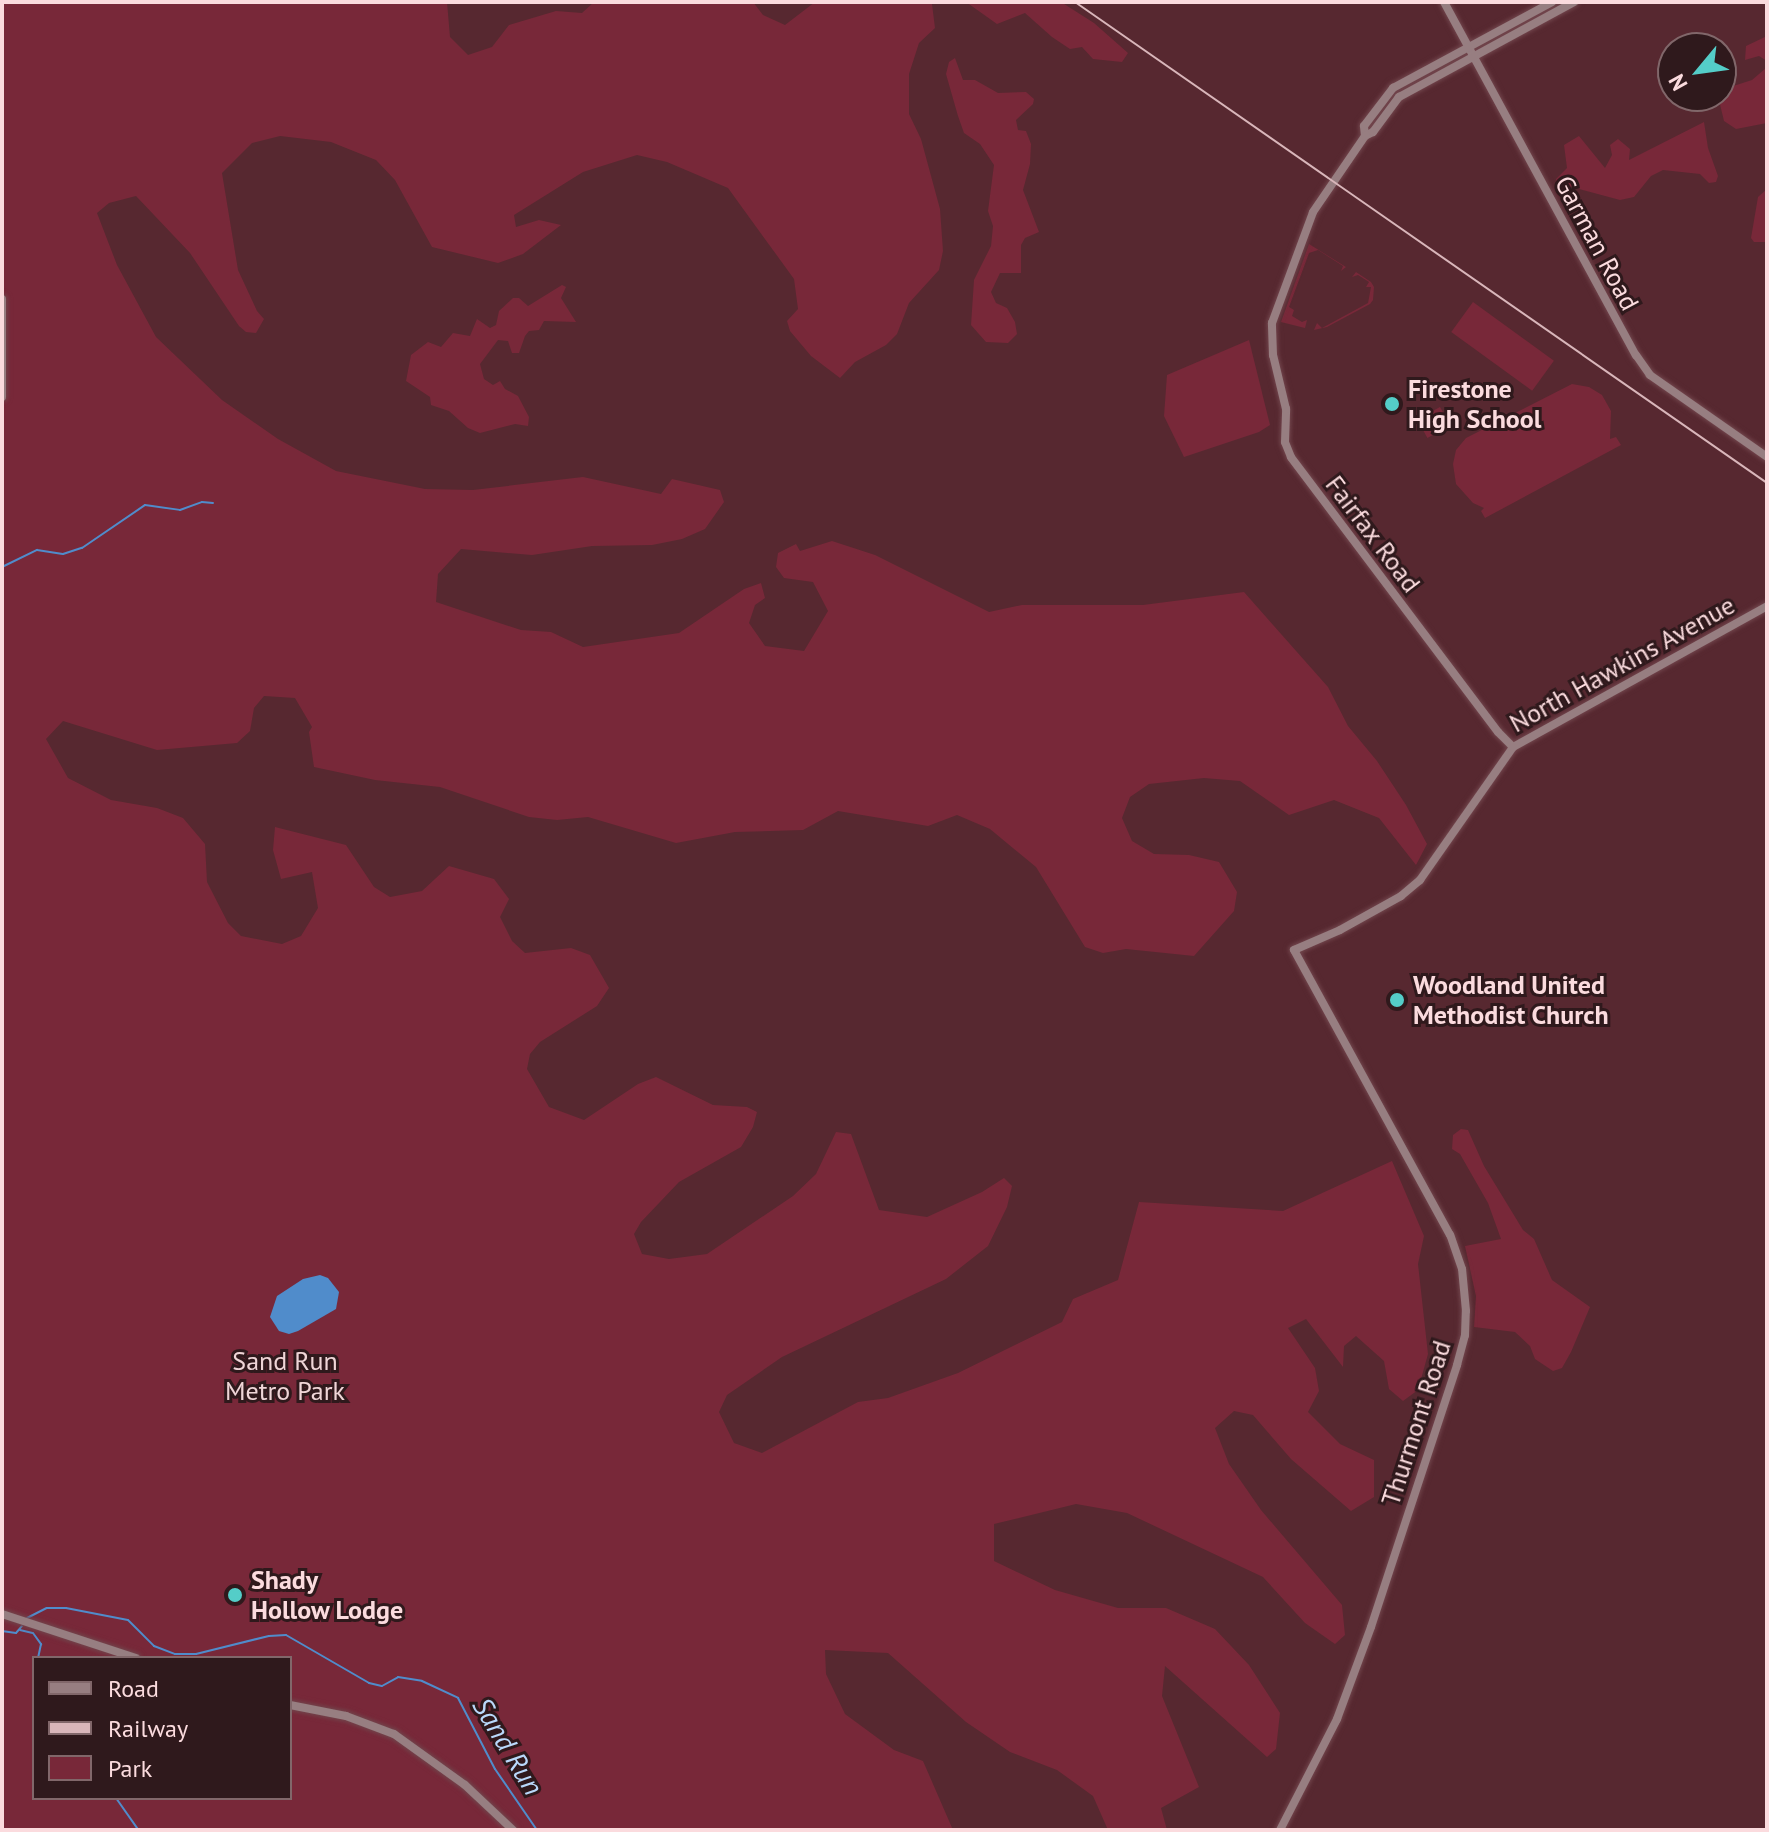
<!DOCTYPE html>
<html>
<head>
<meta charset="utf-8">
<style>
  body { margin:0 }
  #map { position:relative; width:1769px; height:1832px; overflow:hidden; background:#572830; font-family:"PT Sans",sans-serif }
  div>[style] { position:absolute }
  .green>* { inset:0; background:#782839; transform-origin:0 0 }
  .water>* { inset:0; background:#508ccb }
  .stream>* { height:2px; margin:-1px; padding:0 1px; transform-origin:1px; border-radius:1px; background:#508ccb }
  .roads { filter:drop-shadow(0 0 2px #71454c) drop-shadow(0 0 2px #71454c) }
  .tertiary>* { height:8px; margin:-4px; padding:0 4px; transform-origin:4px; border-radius:4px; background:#977e81 }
  .rail>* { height:2px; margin:-1px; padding:0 1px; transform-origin:1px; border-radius:1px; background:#d9b6ba }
  .dots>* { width:22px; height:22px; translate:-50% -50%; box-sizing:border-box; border:4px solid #2f191c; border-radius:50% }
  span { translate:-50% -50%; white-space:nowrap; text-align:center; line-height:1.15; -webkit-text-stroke:6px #2f191c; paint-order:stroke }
  .street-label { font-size:26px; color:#fbdbde }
  .poi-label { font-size:26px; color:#fbdbde; font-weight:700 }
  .left { translate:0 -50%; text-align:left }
  .park-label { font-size:26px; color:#efd5d7 }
  .water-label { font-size:28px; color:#b9d8fa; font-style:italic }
  .frame { position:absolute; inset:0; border:4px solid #fbdbde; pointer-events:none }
  .legend { position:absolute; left:32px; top:1656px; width:260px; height:144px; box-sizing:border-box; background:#2f191c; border:2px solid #81676a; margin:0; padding:10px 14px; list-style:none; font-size:24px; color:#fbdbde }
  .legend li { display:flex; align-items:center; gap:16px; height:40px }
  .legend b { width:40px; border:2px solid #81676a }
  .north { position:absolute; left:1657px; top:32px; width:80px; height:80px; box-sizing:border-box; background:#2f191c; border:2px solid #81676a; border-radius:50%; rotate:241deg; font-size:22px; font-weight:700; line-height:32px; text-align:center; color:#fbdbde }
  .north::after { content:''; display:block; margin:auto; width:28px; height:36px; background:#54cdc8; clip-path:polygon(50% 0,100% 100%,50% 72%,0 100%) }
</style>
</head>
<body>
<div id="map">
  <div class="green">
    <i style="clip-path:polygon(evenodd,2px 2px,447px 2px,450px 37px,468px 55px,492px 47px,509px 25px,556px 11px,582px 13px,594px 2px,753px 2px,763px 15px,785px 25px,815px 2px,932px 4px,935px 28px,919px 43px,909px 74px,909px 114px,921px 139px,940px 209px,943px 251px,939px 270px,909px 303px,897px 334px,886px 345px,855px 362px,840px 378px,811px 356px,790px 331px,787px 321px,798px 309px,794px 279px,728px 188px,667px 162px,637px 155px,583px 172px,514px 215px,516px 227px,539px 220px,561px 225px,523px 254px,498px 263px,432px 247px,395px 180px,376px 160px,331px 142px,280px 136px,252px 143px,222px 173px,238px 270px,257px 311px,264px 319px,256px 333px,246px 332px,239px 326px,190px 253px,136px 196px,109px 203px,97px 213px,117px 265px,156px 337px,222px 400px,278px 439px,336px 471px,425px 489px,473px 490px,583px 477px,661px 494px,672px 479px,720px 490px,724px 502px,705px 529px,682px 539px,652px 545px,592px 546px,532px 555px,461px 549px,438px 574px,436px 602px,521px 630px,551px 632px,583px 647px,679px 633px,744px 589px,761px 583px,765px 598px,755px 605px,749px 623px,765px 646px,804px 651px,828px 611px,813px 582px,784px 578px,776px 567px,778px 553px,796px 544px,800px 551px,832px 541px,875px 555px,989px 612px,1022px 605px,1143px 605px,1244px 592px,1328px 687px,1348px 726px,1377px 761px,1406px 805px,1427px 844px,1416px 865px,1379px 818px,1334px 800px,1289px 815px,1240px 781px,1204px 778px,1149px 784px,1130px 797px,1122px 818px,1132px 841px,1154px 854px,1189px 855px,1219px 862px,1237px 892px,1234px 911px,1194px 956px,1126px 949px,1103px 953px,1085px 947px,1036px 867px,990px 829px,957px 815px,928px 826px,838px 811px,803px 830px,735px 832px,676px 843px,588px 817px,557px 820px,529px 817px,440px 787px,375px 780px,314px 767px,309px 732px,312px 727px,295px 698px,264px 696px,254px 708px,250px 731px,237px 743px,157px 750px,63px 721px,46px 739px,68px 778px,111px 800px,157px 808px,183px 818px,205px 844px,207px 882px,228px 923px,241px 936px,282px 944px,301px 936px,318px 908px,312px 872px,281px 879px,273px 850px,275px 827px,346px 845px,374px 887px,390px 897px,422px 891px,449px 866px,494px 879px,509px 899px,500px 917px,512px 941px,525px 953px,571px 948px,590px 955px,609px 988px,597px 1006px,540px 1042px,530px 1054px,527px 1069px,549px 1107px,584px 1120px,638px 1084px,656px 1077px,713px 1105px,747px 1107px,757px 1112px,753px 1127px,741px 1147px,679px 1182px,641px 1222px,634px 1234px,642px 1254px,669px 1259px,707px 1254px,793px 1196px,816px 1174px,836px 1132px,851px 1134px,879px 1210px,927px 1217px,982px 1192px,1004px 1178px,1012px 1186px,1007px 1207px,988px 1246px,946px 1279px,782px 1357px,727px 1395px,719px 1412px,734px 1443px,762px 1453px,858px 1402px,888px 1398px,958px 1373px,1062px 1322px,1073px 1299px,1118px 1280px,1139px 1202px,1283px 1211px,1392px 1161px,1424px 1236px,1418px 1264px,1428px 1354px,1418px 1390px,1403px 1401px,1389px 1389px,1384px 1361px,1356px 1336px,1344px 1346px,1343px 1367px,1306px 1319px,1288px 1328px,1315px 1368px,1319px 1391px,1308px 1412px,1340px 1444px,1374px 1460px,1374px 1497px,1351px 1511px,1291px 1459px,1253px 1415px,1234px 1411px,1215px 1428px,1229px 1464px,1261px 1510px,1342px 1605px,1345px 1635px,1335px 1644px,1305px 1623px,1263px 1577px,1127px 1513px,1076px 1504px,994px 1524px,994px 1561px,1055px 1590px,1118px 1608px,1166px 1608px,1215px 1629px,1249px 1665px,1280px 1713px,1276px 1749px,1267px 1757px,1165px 1666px,1162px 1696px,1199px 1787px,1161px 1808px,1167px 1830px,1108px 1830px,1093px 1796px,1057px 1770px,1010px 1752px,966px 1722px,888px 1653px,825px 1650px,826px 1674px,845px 1714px,894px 1750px,923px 1761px,953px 1830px,2px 1830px,2px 2px,34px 1658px,290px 1658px,290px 1798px,34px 1798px,34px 1658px)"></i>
    <i style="clip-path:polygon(966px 2px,1061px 2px,1094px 23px,1128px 53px,1122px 62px,1093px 59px,1082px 47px,1070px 49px,1052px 37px,1025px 13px,997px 24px)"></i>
    <i style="clip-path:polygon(1767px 36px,1767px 61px,1759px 56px,1745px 60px,1746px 46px)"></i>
    <i style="clip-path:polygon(955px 58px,963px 80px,975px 80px,998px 93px,1026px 92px,1034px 99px,1033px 104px,1016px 120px,1018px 130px,1026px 131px,1031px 144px,1030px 164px,1023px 190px,1039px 232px,1025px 238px,1021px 245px,1021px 273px,1000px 273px,991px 292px,996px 303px,1007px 308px,1015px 322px,1017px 334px,1008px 343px,986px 342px,971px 325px,974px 280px,991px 246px,993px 226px,988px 211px,994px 165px,980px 144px,964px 133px,958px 116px,946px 74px,949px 62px)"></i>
    <i style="clip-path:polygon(1767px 61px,1767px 123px,1736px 129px,1724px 121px,1718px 96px,1727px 88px,1752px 80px,1766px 68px)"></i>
    <i style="clip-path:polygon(1704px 122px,1708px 148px,1718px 176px,1716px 182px,1709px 183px,1700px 174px,1663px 170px,1651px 176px,1634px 197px,1620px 200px,1568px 186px,1558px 196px,1556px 179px,1567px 168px,1564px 145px,1579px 136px,1605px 168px,1612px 155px,1610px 145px,1618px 139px,1630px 149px,1629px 160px)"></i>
    <i style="clip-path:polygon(1767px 189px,1767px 242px,1754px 242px,1751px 238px,1758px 197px)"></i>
    <i style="clip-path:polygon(1309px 244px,1346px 267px,1341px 271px,1343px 266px,1318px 250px,1309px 253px,1289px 307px,1294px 310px,1292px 316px,1302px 322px,1307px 320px,1305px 328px,1281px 322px)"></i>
    <i style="clip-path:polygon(1356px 272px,1371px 282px,1374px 287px,1373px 300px,1370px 304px,1327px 327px,1314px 330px,1317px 323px,1322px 328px,1368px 303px,1371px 287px,1366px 287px,1369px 282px,1358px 275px,1352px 277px)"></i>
    <i style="clip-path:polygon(562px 285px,566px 287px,561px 298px,576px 322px,544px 321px,539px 330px,529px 331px,525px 336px,519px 353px,512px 353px,508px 341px,498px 340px,480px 364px,484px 379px,493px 385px,500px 381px,505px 389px,518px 396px,529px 417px,528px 426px,515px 424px,480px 433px,468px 428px,449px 411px,431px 405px,430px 397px,406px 381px,411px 355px,428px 342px,441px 347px,453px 333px,470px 336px,477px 319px,490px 328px,496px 325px,499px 311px,513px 298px,519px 298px,528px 306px)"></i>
    <i style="left:1473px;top:302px;width:100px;height:37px;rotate:36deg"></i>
    <i style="clip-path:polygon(1249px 340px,1270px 425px,1259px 432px,1184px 457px,1164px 416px,1167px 375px)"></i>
    <i style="clip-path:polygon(1572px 384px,1589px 387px,1602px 395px,1611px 411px,1610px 439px,1616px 437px,1621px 445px,1485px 518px,1481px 511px,1484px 508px,1473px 503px,1456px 484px,1453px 464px,1456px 450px,1466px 438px)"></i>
    <i style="left:1440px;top:407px;width:21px;height:26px;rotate:61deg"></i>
    <i style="clip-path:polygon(1461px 1129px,1468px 1130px,1484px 1166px,1523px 1230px,1534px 1239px,1552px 1280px,1590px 1307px,1571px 1352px,1562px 1368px,1553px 1371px,1535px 1359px,1530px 1346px,1515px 1332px,1474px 1327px,1476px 1296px,1465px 1246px,1501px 1239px,1488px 1203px,1460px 1154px,1452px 1149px,1453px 1135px)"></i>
  </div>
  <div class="water">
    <i style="clip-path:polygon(320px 1275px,328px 1278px,339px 1292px,336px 1309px,298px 1331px,289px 1334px,279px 1331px,270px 1317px,277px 1296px,303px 1279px)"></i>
  </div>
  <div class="stream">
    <i style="left:2px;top:567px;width:39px;rotate:-26deg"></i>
    <i style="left:37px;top:550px;width:26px;rotate:9deg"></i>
    <i style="left:63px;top:554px;width:20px;rotate:-18deg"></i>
    <i style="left:82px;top:548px;width:76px;rotate:-34.3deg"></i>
    <i style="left:145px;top:505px;width:35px;rotate:8deg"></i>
    <i style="left:180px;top:510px;width:23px;rotate:-20deg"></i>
    <i style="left:202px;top:502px;width:11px;rotate:5deg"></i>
    <i style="left:27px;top:1618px;width:22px;rotate:-27deg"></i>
    <i style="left:47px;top:1608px;width:19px"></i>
    <i style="left:66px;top:1608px;width:63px;rotate:11deg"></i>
    <i style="left:128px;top:1620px;width:37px;rotate:45deg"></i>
    <i style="left:154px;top:1646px;width:22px;rotate:21deg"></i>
    <i style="left:175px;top:1654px;width:21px"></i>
    <i style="left:196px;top:1654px;width:75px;rotate:-13.9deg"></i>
    <i style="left:269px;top:1636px;width:17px;rotate:-3deg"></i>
    <i style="left:286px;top:1635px;width:96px;rotate:30deg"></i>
    <i style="left:369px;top:1683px;width:13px;rotate:13deg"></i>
    <i style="left:382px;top:1686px;width:18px;rotate:-29deg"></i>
    <i style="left:398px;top:1677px;width:24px;rotate:9deg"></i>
    <i style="left:422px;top:1681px;width:40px;rotate:25deg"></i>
    <i style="left:458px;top:1698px;width:80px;rotate:62.5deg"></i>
    <i style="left:495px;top:1769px;width:74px;rotate:55.5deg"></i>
    <i style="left:20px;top:1630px;width:13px;rotate:13deg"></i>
    <i style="left:33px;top:1633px;width:14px;rotate:54deg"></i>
    <i style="left:41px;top:1644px;width:14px;rotate:102deg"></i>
    <i style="left:2px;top:1631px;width:14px;rotate:8deg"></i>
    <i style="left:16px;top:1633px;width:9px;rotate:-49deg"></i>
    <i style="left:116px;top:1798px;width:39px;rotate:55deg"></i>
  </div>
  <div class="roads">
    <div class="tertiary">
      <i style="left:1444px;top:2px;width:402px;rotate:61.5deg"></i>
      <i style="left:1636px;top:355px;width:24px;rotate:55deg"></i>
      <i style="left:1650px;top:375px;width:143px;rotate:35deg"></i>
      <i style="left:1365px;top:136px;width:10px;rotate:-96deg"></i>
      <i style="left:1364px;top:126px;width:48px;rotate:-52.7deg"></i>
      <i style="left:1393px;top:88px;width:181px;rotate:-28.4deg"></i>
      <i style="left:2px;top:299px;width:98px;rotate:90deg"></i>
      <i style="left:1513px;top:747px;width:21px;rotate:-135deg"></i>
      <i style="left:1498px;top:732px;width:344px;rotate:-127deg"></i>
      <i style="left:1291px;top:457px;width:16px;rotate:-112deg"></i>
      <i style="left:1285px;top:442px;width:33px;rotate:-88deg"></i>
      <i style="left:1286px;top:409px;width:56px;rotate:-103.5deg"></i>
      <i style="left:1273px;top:355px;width:32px;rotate:-92deg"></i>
      <i style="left:1272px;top:323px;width:118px;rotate:-69.7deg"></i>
      <i style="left:1313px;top:212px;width:92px;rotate:-55.6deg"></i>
      <i style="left:1365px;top:136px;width:9px;rotate:-27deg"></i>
      <i style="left:1373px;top:132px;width:44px;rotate:-53.4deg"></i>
      <i style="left:1399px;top:97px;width:199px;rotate:-28.5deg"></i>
      <i style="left:2px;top:1614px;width:141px;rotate:18.2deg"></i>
      <i style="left:290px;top:1705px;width:57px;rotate:11.1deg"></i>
      <i style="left:346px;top:1716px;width:51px;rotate:20.6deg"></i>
      <i style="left:394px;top:1734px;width:87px;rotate:35.7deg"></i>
      <i style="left:465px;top:1785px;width:66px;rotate:43.2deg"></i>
      <i style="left:1280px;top:1830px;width:125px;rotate:-62.8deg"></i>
      <i style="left:1337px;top:1719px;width:98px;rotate:-69.7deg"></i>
      <i style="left:1371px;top:1627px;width:276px;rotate:-71.8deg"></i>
      <i style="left:1457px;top:1365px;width:31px;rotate:-75deg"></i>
      <i style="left:1465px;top:1335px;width:24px;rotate:-88deg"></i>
      <i style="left:1466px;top:1311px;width:42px;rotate:-95.4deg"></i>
      <i style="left:1462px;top:1269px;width:36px;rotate:-109deg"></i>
      <i style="left:1450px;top:1235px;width:325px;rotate:-118.7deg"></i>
      <i style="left:1294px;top:950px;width:50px;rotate:-23.5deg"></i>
      <i style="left:1340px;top:930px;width:70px;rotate:-29.1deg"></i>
      <i style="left:1401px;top:896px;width:25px;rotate:-40deg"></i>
      <i style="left:1420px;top:880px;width:162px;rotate:-55deg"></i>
      <i style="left:1513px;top:747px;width:291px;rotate:-29deg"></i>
    </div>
  </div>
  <div class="rail">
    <i style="left:1075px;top:2px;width:843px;rotate:34.8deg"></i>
  </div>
  <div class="dots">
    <i style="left:1392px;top:404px;background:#54cdc8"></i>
    <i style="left:1397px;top:1000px;background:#54cdc8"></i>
    <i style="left:235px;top:1595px;background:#54cdc8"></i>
  </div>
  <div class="street-label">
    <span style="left:1597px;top:243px;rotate:62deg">Garman Road</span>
    <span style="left:1373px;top:534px;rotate:53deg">Fairfax Road</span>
    <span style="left:1622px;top:664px;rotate:-29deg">North Hawkins Avenue</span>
    <span style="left:1416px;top:1423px;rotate:-72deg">Thurmont Road</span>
  </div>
  <div class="poi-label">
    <span class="left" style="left:1408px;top:404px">Firestone<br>High School</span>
    <span class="left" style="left:1413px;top:1000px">Woodland United<br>Methodist Church</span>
    <span class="left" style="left:251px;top:1595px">Shady<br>Hollow Lodge</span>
  </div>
  <div class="park-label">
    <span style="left:285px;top:1376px">Sand Run<br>Metro Park</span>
  </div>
  <div class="water-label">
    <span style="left:508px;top:1746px;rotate:59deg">Sand Run</span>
  </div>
  <div class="frame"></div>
  <ul class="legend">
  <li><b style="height:10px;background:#977e81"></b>Road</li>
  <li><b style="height:10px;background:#d9b6ba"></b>Railway</li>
  <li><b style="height:22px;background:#782839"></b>Park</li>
  </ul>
  <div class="north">N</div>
</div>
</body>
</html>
